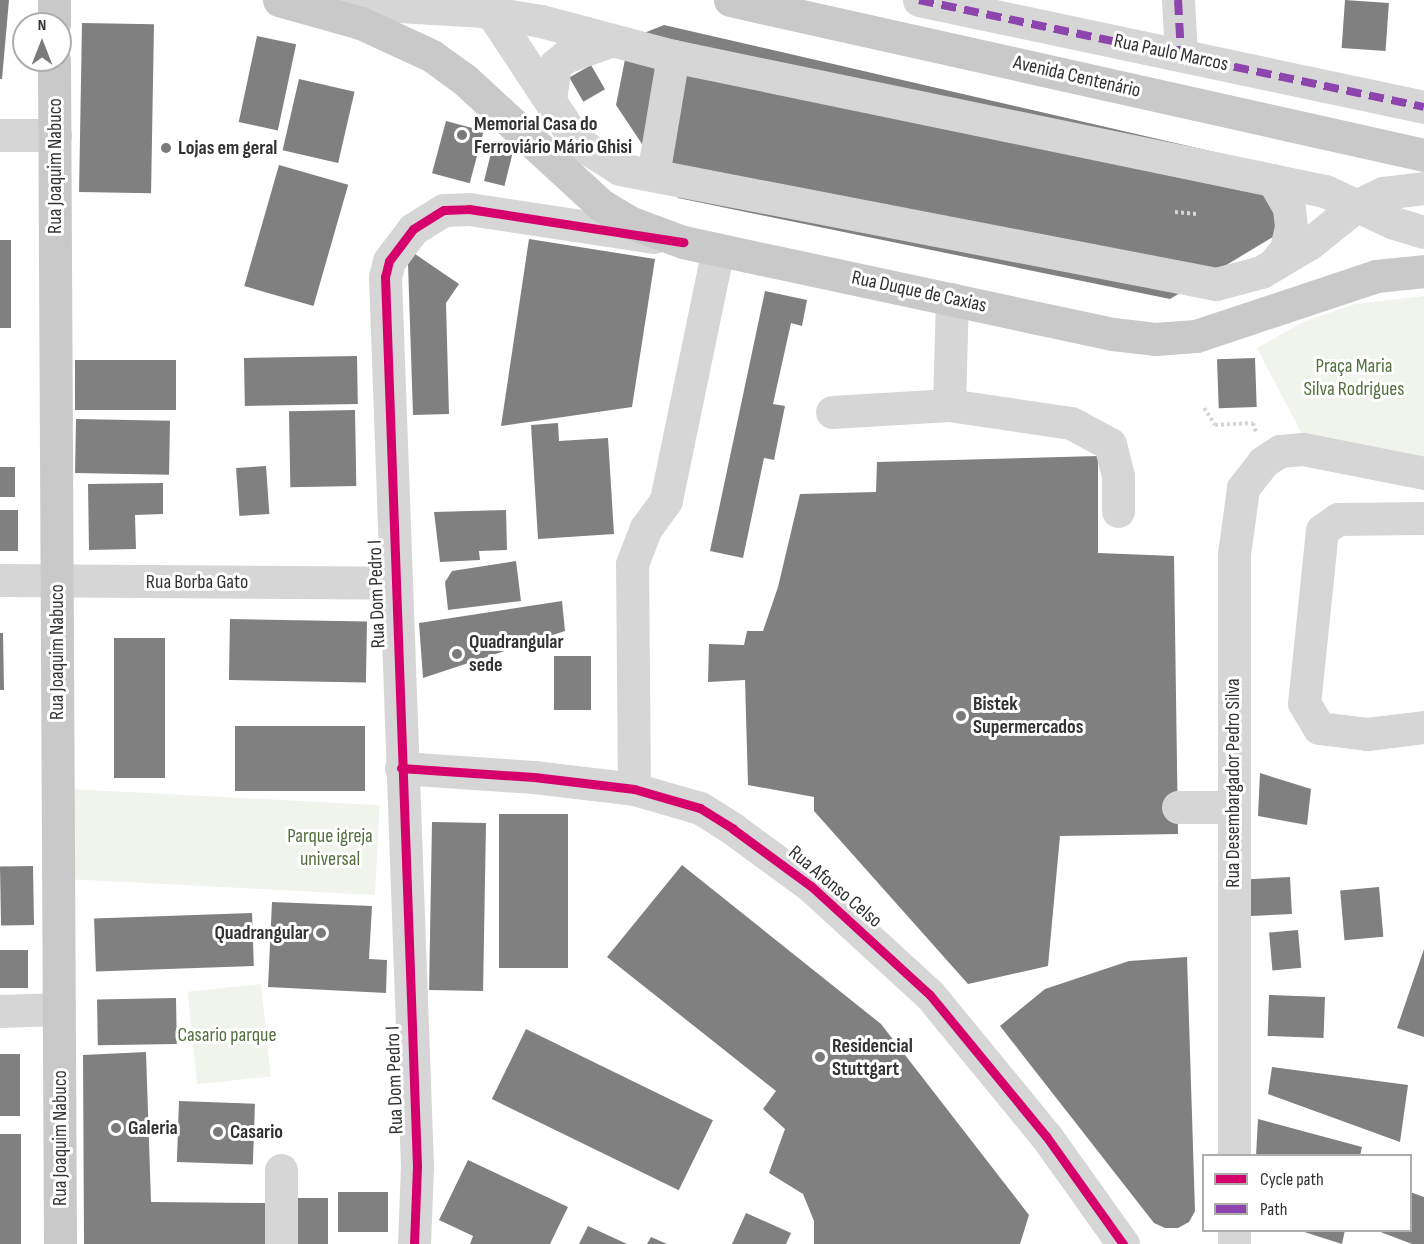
<!DOCTYPE html>
<html>
<head>
<meta charset="utf-8">
<style>
  body { margin:0 }
  #map { position:relative; width:1424px; height:1244px; overflow:hidden; background:#fff; font-family:"Sofia Sans Condensed",sans-serif }
  div>[style] { position:absolute }
  .green>* { inset:0; background:#f0f4ed; transform-origin:0 0 }
  .building>* { inset:0; background:#808080; transform-origin:0 0 }
  .path>* { height:4px; margin-top:-2px; transform-origin:0; background:repeating-linear-gradient(90deg,#d5d5d5 0 3px,transparent 0 6px) }
  .minor>* { height:33px; margin:-16.5px; padding:0 16.5px; transform-origin:16.5px; border-radius:16.5px; background:#d6d6d6 }
  .major>* { height:33px; margin:-16.5px; padding:0 16.5px; transform-origin:16.5px; border-radius:16.5px; background:#c9c9c9 }
  .quiet>* { height:8px; margin-top:-4px; transform-origin:0; background:repeating-linear-gradient(90deg,#8e44ad 0 15px,transparent 0 23px) }
  .cycleway>* { height:9px; margin:-4.5px; padding:0 4.5px; transform-origin:4.5px; border-radius:4.5px; background:#d6006c }
  .dots>* { width:16px; height:16px; translate:-50% -50%; box-sizing:border-box; border:3px solid #fff; border-radius:50% }
  span { translate:-50% -50%; white-space:nowrap; text-align:center; line-height:1.15; -webkit-text-stroke:6px #fff; paint-order:stroke }
  .street-label { font-size:20px; color:#323232 }
  .poi-label { font-size:20px; color:#323232; font-weight:700 }
  .left { translate:0 -50%; text-align:left }
  .right { translate:-100% -50%; text-align:right }
  .park-label { font-size:20px; color:#526f3e }
  .legend { position:absolute; left:1202px; top:1154px; width:210px; height:78px; box-sizing:border-box; background:#fff; border:2px solid #adadad; margin:0; padding:8px 10px; list-style:none; font-size:18px; color:#323232 }
  .legend li { display:flex; align-items:center; gap:12px; height:30px }
  .legend b { width:30px; border:2px solid #adadad }
  .north { position:absolute; left:12px; top:12px; width:60px; height:60px; box-sizing:border-box; background:#fff; border:2px solid #adadad; border-radius:50%; rotate:0deg; font-size:16px; font-weight:700; line-height:24px; text-align:center; color:#323232 }
  .north::after { content:''; display:block; margin:auto; width:21px; height:27px; background:#7a7a7a; clip-path:polygon(50% 0,100% 100%,50% 72%,0 100%) }
</style>
</head>
<body>
<div id="map">
  <div class="green">
    <i style="clip-path:polygon(1424px 296px,1424px 461px,1305px 440px,1257px 348px,1303px 322px,1355px 304px)"></i>
    <i style="left:71px;top:789px;width:309px;height:90px;rotate:3deg"></i>
    <i style="left:261px;top:984px;width:93px;height:74px;rotate:84deg"></i>
  </div>
  <div class="building">
    <i style="clip-path:polygon(0 0,9px 0,2px 79px,0 79px)"></i>
    <i style="left:1345px;top:0;width:44px;height:48px;rotate:4deg"></i>
    <i style="left:82px;top:23px;width:72px;height:169px;rotate:1deg"></i>
    <i style="clip-path:polygon(664px 25px,1262px 163px,1281px 232px,1170px 299px,678px 198px,616px 105px,629px 39px)"></i>
    <i style="left:257px;top:36px;width:40px;height:88px;rotate:12deg"></i>
    <i style="left:591px;top:65px;width:28px;height:25px;rotate:60deg"></i>
    <i style="left:299px;top:79px;width:57px;height:73px;rotate:13deg"></i>
    <i style="left:446px;top:121px;width:39px;height:54px;rotate:15deg"></i>
    <i style="left:493px;top:145px;width:21px;height:37px;rotate:14deg"></i>
    <i style="left:279px;top:165px;width:72px;height:126px;rotate:16deg"></i>
    <i style="clip-path:polygon(529px 239px,655px 259px,632px 407px,501px 426px)"></i>
    <i style="left:0;top:240px;width:11px;height:88px"></i>
    <i style="clip-path:polygon(415px 254px,459px 284px,446px 303px,449px 414px,413px 415px,408px 264px)"></i>
    <i style="clip-path:polygon(765px 291px,807px 300px,802px 326px,791px 323px,773px 404px,785px 406px,774px 460px,764px 458px,743px 558px,710px 551px)"></i>
    <i style="left:357px;top:356px;width:48px;height:113px;rotate:89deg"></i>
    <i style="left:1255px;top:358px;width:49px;height:38px;rotate:88deg"></i>
    <i style="left:75px;top:360px;width:101px;height:50px"></i>
    <i style="left:355px;top:410px;width:76px;height:66px;rotate:89deg"></i>
    <i style="left:76px;top:419px;width:94px;height:54px;rotate:1deg"></i>
    <i style="clip-path:polygon(558px 423px,559px 441px,608px 438px,614px 534px,538px 539px,531px 425px)"></i>
    <i style="clip-path:polygon(1098px 456px,1098px 553px,1174px 556px,1178px 834px,1060px 836px,1048px 966px,968px 984px,814px 811px,814px 797px,748px 785px,745px 680px,708px 682px,709px 644px,744px 645px,747px 631px,763px 631px,778px 587px,800px 494px,876px 492px,877px 462px)"></i>
    <i style="left:266px;top:466px;width:48px;height:30px;rotate:86deg"></i>
    <i style="left:0;top:467px;width:15px;height:30px"></i>
    <i style="clip-path:polygon(163px 483px,163px 514px,135px 515px,136px 549px,89px 550px,88px 484px)"></i>
    <i style="left:0;top:510px;width:18px;height:41px"></i>
    <i style="clip-path:polygon(506px 510px,507px 550px,479px 551px,480px 560px,440px 562px,434px 512px)"></i>
    <i style="clip-path:polygon(516px 561px,521px 601px,448px 610px,445px 582px,452px 571px)"></i>
    <i style="clip-path:polygon(562px 601px,565px 631px,423px 678px,419px 623px)"></i>
    <i style="left:230px;top:619px;width:137px;height:61px;rotate:1deg"></i>
    <i style="clip-path:polygon(0 633px,3px 633px,4px 690px,0 690px)"></i>
    <i style="left:114px;top:638px;width:51px;height:140px"></i>
    <i style="left:554px;top:656px;width:37px;height:54px"></i>
    <i style="left:235px;top:726px;width:130px;height:65px"></i>
    <i style="clip-path:polygon(1260px 773px,1311px 789px,1307px 825px,1258px 816px)"></i>
    <i style="left:499px;top:814px;width:69px;height:154px"></i>
    <i style="left:432px;top:822px;width:54px;height:168px;rotate:1deg"></i>
    <i style="clip-path:polygon(682px 865px,881px 1024px,1029px 1215px,1020px 1244px,814px 1244px,814px 1221px,803px 1194px,769px 1173px,785px 1129px,763px 1109px,776px 1091px,607px 957px)"></i>
    <i style="left:33px;top:866px;width:59px;height:33px;rotate:89deg"></i>
    <i style="left:1290px;top:877px;width:37px;height:41px;rotate:87deg"></i>
    <i style="left:1379px;top:887px;width:50px;height:39px;rotate:85deg"></i>
    <i style="clip-path:polygon(272px 902px,372px 906px,369px 959px,387px 960px,386px 993px,268px 987px)"></i>
    <i style="left:252px;top:913px;width:53px;height:158px;rotate:88deg"></i>
    <i style="left:1298px;top:930px;width:38px;height:29px;rotate:85deg"></i>
    <i style="clip-path:polygon(1424px 949px,1424px 1037px,1397px 1028px)"></i>
    <i style="left:0;top:950px;width:28px;height:38px"></i>
    <i style="clip-path:polygon(1187px 957px,1195px 1211px,1189px 1222px,1178px 1228px,1165px 1228px,1154px 1223px,1000px 1026px,1045px 989px,1129px 961px)"></i>
    <i style="left:1269px;top:995px;width:56px;height:41px;rotate:2deg"></i>
    <i style="left:176px;top:998px;width:46px;height:79px;rotate:89deg"></i>
    <i style="left:526px;top:1029px;width:208px;height:78px;rotate:26deg"></i>
    <i style="clip-path:polygon(146px 1052px,151px 1202px,267px 1203px,269px 1244px,84px 1244px,83px 1055px)"></i>
    <i style="left:0;top:1054px;width:20px;height:62px"></i>
    <i style="clip-path:polygon(1272px 1067px,1408px 1085px,1400px 1142px,1268px 1094px)"></i>
    <i style="left:179px;top:1101px;width:76px;height:61px;rotate:2deg"></i>
    <i style="clip-path:polygon(1258px 1119px,1362px 1147px,1360px 1156px,1256px 1156px)"></i>
    <i style="left:0;top:1134px;width:21px;height:110px"></i>
    <i style="clip-path:polygon(468px 1160px,568px 1207px,550px 1244px,470px 1244px,473px 1236px,439px 1220px)"></i>
    <i style="left:338px;top:1192px;width:50px;height:40px"></i>
    <i style="clip-path:polygon(1410px 1192px,1424px 1197px,1424px 1244px,1412px 1244px,1378px 1231px,1410px 1230px)"></i>
    <i style="left:289px;top:1198px;width:39px;height:46px"></i>
    <i style="clip-path:polygon(746px 1213px,791px 1233px,786px 1244px,732px 1244px)"></i>
    <i style="clip-path:polygon(588px 1226px,627px 1244px,579px 1244px)"></i>
    <i style="clip-path:polygon(1298px 1230px,1345px 1230px,1342px 1244px)"></i>
    <i style="clip-path:polygon(651px 1237px,667px 1244px,647px 1244px)"></i>
  </div>
  <div class="path">
    <i style="left:1175px;top:212px;width:22px;rotate:5deg"></i>
    <i style="left:1204px;top:408px;width:20px;rotate:57deg"></i>
    <i style="left:1215px;top:425px;width:38px;rotate:-3deg"></i>
    <i style="left:1253px;top:423px;width:9px;rotate:72deg"></i>
  </div>
  <div class="minor">
    <i style="left:919px;top:0;width:516px;rotate:11.96deg"></i>
    <i style="left:1178px;top:0;width:54px;rotate:86.8deg"></i>
    <i style="left:314px;top:1px;width:166px;rotate:3.4deg"></i>
    <i style="left:480px;top:11px;width:62px;rotate:9.3deg"></i>
    <i style="left:541px;top:21px;width:137px;rotate:14.9deg"></i>
    <i style="left:673px;top:56px;width:666px;rotate:11.7deg"></i>
    <i style="left:1325px;top:191px;width:76px;rotate:24.9deg"></i>
    <i style="left:1394px;top:223px;width:31px;rotate:17deg"></i>
    <i style="left:486px;top:4px;width:165px;rotate:56.6deg"></i>
    <i style="left:577px;top:142px;width:51px;rotate:32.1deg"></i>
    <i style="left:620px;top:169px;width:607px;rotate:10.92deg"></i>
    <i style="left:1216px;top:284px;width:47px;rotate:-14.9deg"></i>
    <i style="left:1261px;top:272px;width:57px;rotate:-30.6deg"></i>
    <i style="left:1310px;top:243px;width:59px;rotate:-38.8deg"></i>
    <i style="left:1356px;top:206px;width:30px;rotate:-26deg"></i>
    <i style="left:1383px;top:193px;width:41px;rotate:-7deg"></i>
    <i style="left:550px;top:100px;width:35px;rotate:-82deg"></i>
    <i style="left:555px;top:65px;width:13px;rotate:-39deg"></i>
    <i style="left:565px;top:57px;width:48px;rotate:-19.6deg"></i>
    <i style="left:0;top:135px;width:55px"></i>
    <i style="left:653px;top:175px;width:121px;rotate:-80.5deg"></i>
    <i style="left:1273px;top:180px;width:32px;rotate:60deg"></i>
    <i style="left:1289px;top:208px;width:19px;rotate:84deg"></i>
    <i style="left:1291px;top:227px;width:23px;rotate:103deg"></i>
    <i style="left:1286px;top:249px;width:19px;rotate:129deg"></i>
    <i style="left:949px;top:405px;width:106px;rotate:-88.4deg"></i>
    <i style="left:832px;top:412px;width:117px;rotate:-3.4deg"></i>
    <i style="left:949px;top:405px;width:123px;rotate:8.4deg"></i>
    <i style="left:1071px;top:423px;width:44px;rotate:28.3deg"></i>
    <i style="left:1110px;top:444px;width:33px;rotate:76deg"></i>
    <i style="left:1118px;top:476px;width:35px;rotate:90deg"></i>
    <i style="left:1424px;top:518px;width:86px;rotate:179.3deg"></i>
    <i style="left:1338px;top:519px;width:19px;rotate:145deg"></i>
    <i style="left:1322px;top:530px;width:174px;rotate:95.9deg"></i>
    <i style="left:1304px;top:703px;width:29px;rotate:59deg"></i>
    <i style="left:1319px;top:728px;width:48px;rotate:7.1deg"></i>
    <i style="left:1367px;top:734px;width:57px;rotate:-7deg"></i>
    <i style="left:0;top:580px;width:395px;rotate:0.4deg"></i>
    <i style="left:401px;top:768px;width:133px;rotate:3.9deg"></i>
    <i style="left:534px;top:777px;width:101px;rotate:6.8deg"></i>
    <i style="left:634px;top:789px;width:69px;rotate:16.1deg"></i>
    <i style="left:700px;top:808px;width:39px;rotate:32deg"></i>
    <i style="left:733px;top:829px;width:97px;rotate:36.2deg"></i>
    <i style="left:811px;top:886px;width:161px;rotate:42.5deg"></i>
    <i style="left:930px;top:995px;width:183px;rotate:50.6deg"></i>
    <i style="left:1046px;top:1136px;width:133px;rotate:54.5deg"></i>
    <i style="left:634px;top:789px;width:225px;rotate:-90.5deg"></i>
    <i style="left:632px;top:564px;width:39px;rotate:-69deg"></i>
    <i style="left:646px;top:528px;width:34px;rotate:-54deg"></i>
    <i style="left:666px;top:500px;width:256px;rotate:-78.3deg"></i>
    <i style="left:1178px;top:807px;width:54px"></i>
    <i style="left:0;top:1011px;width:59px;rotate:-1.9deg"></i>
    <i style="left:1234px;top:1156px;width:602px;rotate:-90deg"></i>
    <i style="left:1234px;top:554px;width:67px;rotate:-82.2deg"></i>
    <i style="left:1243px;top:488px;width:33px;rotate:-52deg"></i>
    <i style="left:1263px;top:462px;width:20px;rotate:-33deg"></i>
    <i style="left:1280px;top:451px;width:23px;rotate:-5deg"></i>
    <i style="left:1303px;top:449px;width:123px;rotate:11.2deg"></i>
    <i style="left:281px;top:1170px;width:74px;rotate:90deg"></i>
    <i style="left:1234px;top:1230px;width:14px;rotate:90deg"></i>
    <i style="left:414px;top:1244px;width:78px;rotate:-87.8deg"></i>
    <i style="left:417px;top:1166px;width:890px;rotate:-92.06deg"></i>
    <i style="left:385px;top:277px;width:16px;rotate:-76deg"></i>
    <i style="left:389px;top:261px;width:40px;rotate:-53deg"></i>
    <i style="left:413px;top:229px;width:36px;rotate:-32deg"></i>
    <i style="left:444px;top:210px;width:25px;rotate:-2deg"></i>
    <i style="left:469px;top:209px;width:187px;rotate:8.6deg"></i>
  </div>
  <div class="major">
    <i style="left:54px;top:0;width:24px;rotate:90deg"></i>
    <i style="left:279px;top:0;width:85px;rotate:15.7deg"></i>
    <i style="left:361px;top:23px;width:78px;rotate:24.9deg"></i>
    <i style="left:432px;top:56px;width:39px;rotate:36deg"></i>
    <i style="left:464px;top:79px;width:186px;rotate:42.6deg"></i>
    <i style="left:601px;top:205px;width:33px;rotate:31deg"></i>
    <i style="left:629px;top:222px;width:58px;rotate:20.3deg"></i>
    <i style="left:683px;top:242px;width:440px;rotate:12.1deg"></i>
    <i style="left:1113px;top:334px;width:42px;rotate:6.8deg"></i>
    <i style="left:1155px;top:339px;width:41px;rotate:-4.2deg"></i>
    <i style="left:1196px;top:336px;width:190px;rotate:-18.4deg"></i>
    <i style="left:1376px;top:276px;width:48px;rotate:-5.9deg"></i>
    <i style="left:730px;top:0;width:711px;rotate:12.59deg"></i>
    <i style="left:54px;top:60px;width:1184px;rotate:89.71deg"></i>
  </div>
  <div class="quiet">
    <i style="left:919px;top:0;width:516px;rotate:11.96deg"></i>
    <i style="left:1178px;top:0;width:54px;rotate:86.8deg"></i>
  </div>
  <div class="cycleway">
    <i style="left:401px;top:768px;width:133px;rotate:3.9deg"></i>
    <i style="left:534px;top:777px;width:101px;rotate:6.8deg"></i>
    <i style="left:634px;top:789px;width:69px;rotate:16.1deg"></i>
    <i style="left:700px;top:808px;width:39px;rotate:32deg"></i>
    <i style="left:733px;top:829px;width:97px;rotate:36.2deg"></i>
    <i style="left:811px;top:886px;width:161px;rotate:42.5deg"></i>
    <i style="left:930px;top:995px;width:183px;rotate:50.6deg"></i>
    <i style="left:1046px;top:1136px;width:133px;rotate:54.5deg"></i>
    <i style="left:414px;top:1244px;width:78px;rotate:-87.8deg"></i>
    <i style="left:417px;top:1166px;width:890px;rotate:-92.06deg"></i>
    <i style="left:385px;top:277px;width:16px;rotate:-76deg"></i>
    <i style="left:389px;top:261px;width:40px;rotate:-53deg"></i>
    <i style="left:413px;top:229px;width:36px;rotate:-32deg"></i>
    <i style="left:444px;top:210px;width:25px;rotate:-2deg"></i>
    <i style="left:469px;top:209px;width:217px;rotate:8.8deg"></i>
  </div>
  <div class="dots">
    <i style="left:462px;top:135px;background:#7a7a7a"></i>
    <i style="left:166px;top:148px;background:#7a7a7a"></i>
    <i style="left:457px;top:654px;background:#7a7a7a"></i>
    <i style="left:961px;top:716px;background:#7a7a7a"></i>
    <i style="left:321px;top:933px;background:#7a7a7a"></i>
    <i style="left:820px;top:1057px;background:#7a7a7a"></i>
    <i style="left:116px;top:1128px;background:#7a7a7a"></i>
    <i style="left:218px;top:1132px;background:#7a7a7a"></i>
  </div>
  <div class="street-label">
    <span style="left:1171px;top:53px;rotate:12deg">Rua Paulo Marcos</span>
    <span style="left:1077px;top:77px;rotate:13deg">Avenida Centenário</span>
    <span style="left:55px;top:166px;rotate:-90deg">Rua Joaquim Nabuco</span>
    <span style="left:919px;top:292px;rotate:12deg">Rua Duque de Caxias</span>
    <span style="left:197px;top:582px">Rua Borba Gato</span>
    <span style="left:377px;top:594px;rotate:-92deg">Rua Dom Pedro I</span>
    <span style="left:57px;top:652px;rotate:-90deg">Rua Joaquim Nabuco</span>
    <span style="left:1233px;top:783px;rotate:-90deg">Rua Desembargador Pedro Silva</span>
    <span style="left:835px;top:887px;rotate:40deg">Rua Afonso Celso</span>
    <span style="left:395px;top:1080px;rotate:-92deg">Rua Dom Pedro I</span>
    <span style="left:60px;top:1138px;rotate:-90deg">Rua Joaquim Nabuco</span>
  </div>
  <div class="poi-label">
    <span class="left" style="left:474px;top:136px">Memorial Casa do<br>Ferroviário Mário Ghisi</span>
    <span class="left" style="left:178px;top:148px">Lojas em geral</span>
    <span class="left" style="left:469px;top:654px">Quadrangular<br>sede</span>
    <span class="left" style="left:973px;top:716px">Bistek<br>Supermercados</span>
    <span class="right" style="left:309px;top:933px">Quadrangular</span>
    <span class="left" style="left:832px;top:1058px">Residencial<br>Stuttgart</span>
    <span class="left" style="left:128px;top:1128px">Galeria</span>
    <span class="left" style="left:230px;top:1132px">Casario</span>
  </div>
  <div class="park-label">
    <span style="left:1354px;top:378px">Praça Maria<br>Silva Rodrigues</span>
    <span style="left:330px;top:848px">Parque igreja<br>universal</span>
    <span style="left:227px;top:1035px">Casario parque</span>
  </div>
  <ul class="legend">
  <li><b style="height:8px;background:#d6006c"></b>Cycle path</li>
  <li><b style="height:8px;background:#8e44ad"></b>Path</li>
  </ul>
  <div class="north">N</div>
</div>
</body>
</html>
